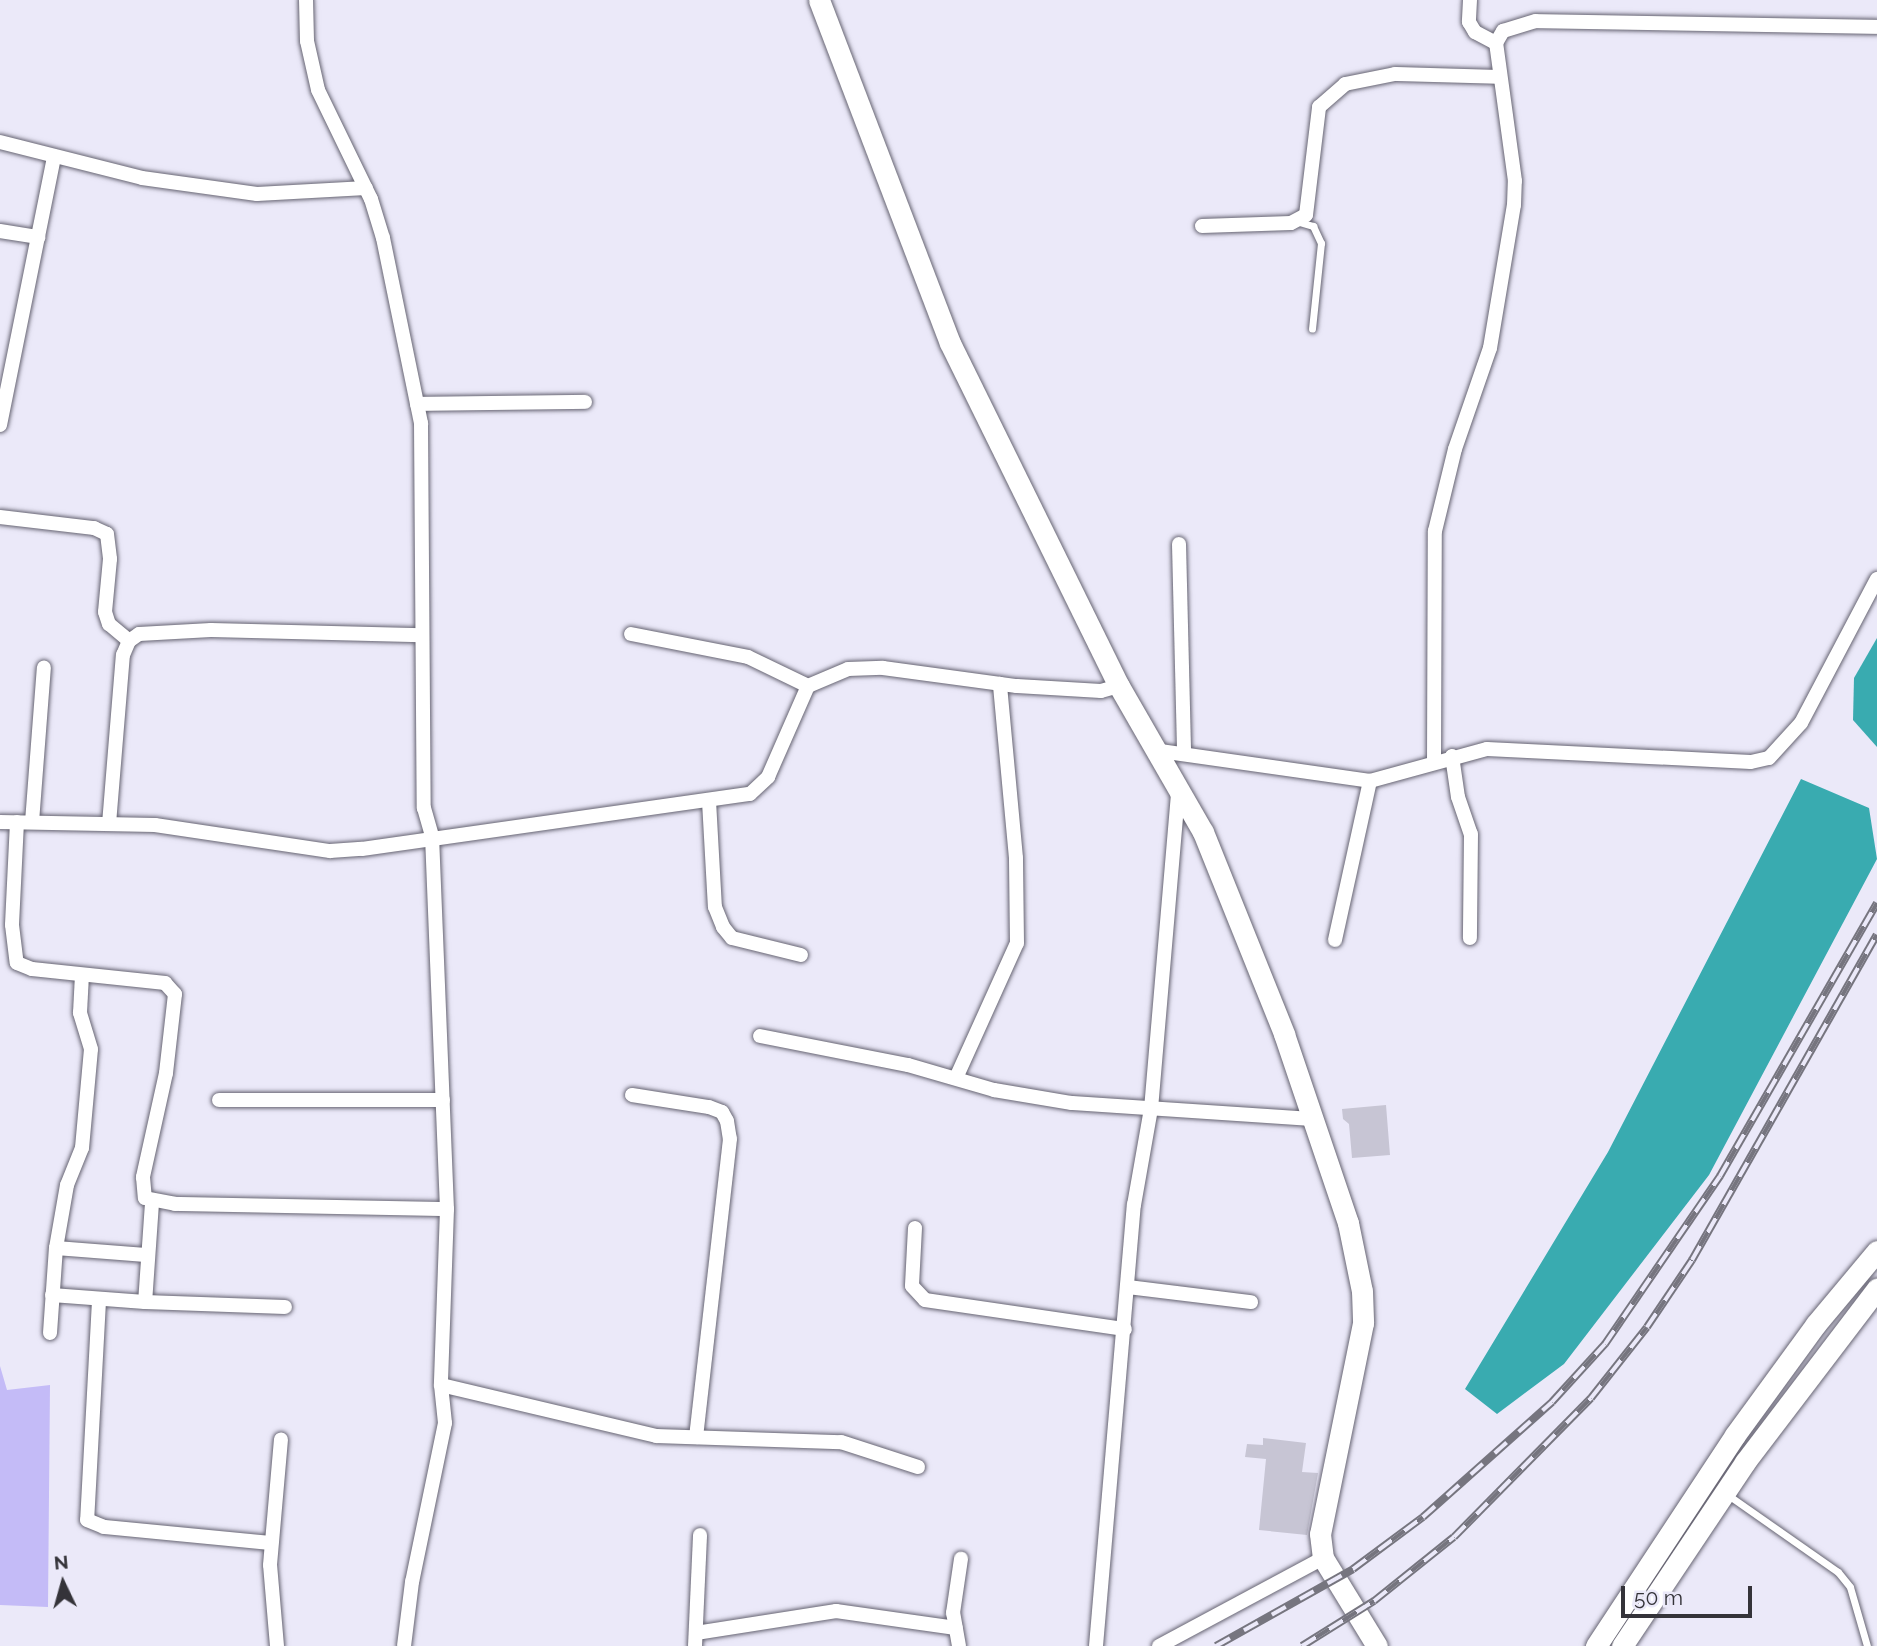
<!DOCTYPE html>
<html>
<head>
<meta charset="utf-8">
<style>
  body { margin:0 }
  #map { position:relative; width:1877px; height:1646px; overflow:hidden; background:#ebe9f9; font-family:Raleway,sans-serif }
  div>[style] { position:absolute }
  .green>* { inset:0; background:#c4bbf7 }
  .water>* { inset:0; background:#39abb0 }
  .building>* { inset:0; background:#c7c5d4 }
  .roads { filter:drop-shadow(0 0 2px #666472) drop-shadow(0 0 2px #666472) }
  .lane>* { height:7px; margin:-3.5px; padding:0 3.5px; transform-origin:3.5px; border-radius:3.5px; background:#fff }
  .street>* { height:14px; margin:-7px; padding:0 7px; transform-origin:7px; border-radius:7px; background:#fff }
  .secondary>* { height:21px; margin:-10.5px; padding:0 10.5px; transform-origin:10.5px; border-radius:10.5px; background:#fff }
  .rail>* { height:8px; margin-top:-4px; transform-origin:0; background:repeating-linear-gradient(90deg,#ebe9f9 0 16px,#76757f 0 32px); box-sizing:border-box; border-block:2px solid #76757f }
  span { translate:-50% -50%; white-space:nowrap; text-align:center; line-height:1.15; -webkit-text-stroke:6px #ebe9f9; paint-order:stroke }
  .north { position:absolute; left:28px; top:1548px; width:70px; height:70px; -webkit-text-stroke:5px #ebe9f9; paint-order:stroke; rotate:355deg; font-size:19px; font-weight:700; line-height:28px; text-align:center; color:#343339 }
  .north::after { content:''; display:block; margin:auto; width:24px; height:32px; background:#343339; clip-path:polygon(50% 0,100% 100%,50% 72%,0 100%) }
  .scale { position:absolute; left:1621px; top:1586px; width:131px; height:32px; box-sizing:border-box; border:4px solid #343339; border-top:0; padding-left:9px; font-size:21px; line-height:24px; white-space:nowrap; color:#343339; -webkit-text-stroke:5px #ebe9f9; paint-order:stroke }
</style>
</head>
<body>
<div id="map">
  <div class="green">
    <i style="clip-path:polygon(0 1366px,7px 1390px,50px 1385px,48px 1607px,0 1605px)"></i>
  </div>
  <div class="water">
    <i style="clip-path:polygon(1877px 638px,1877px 747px,1853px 720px,1854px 678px)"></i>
    <i style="clip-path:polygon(1801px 779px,1869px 808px,1877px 859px,1709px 1175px,1564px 1364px,1497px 1414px,1465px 1389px,1608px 1152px)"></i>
  </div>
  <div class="building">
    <i style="clip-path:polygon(1386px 1105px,1390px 1155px,1352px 1158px,1349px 1124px,1343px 1119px,1342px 1109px)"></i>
    <i style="clip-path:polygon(1263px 1438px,1306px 1443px,1302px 1472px,1318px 1473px,1307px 1535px,1259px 1530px,1266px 1459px,1245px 1457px,1247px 1444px,1263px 1445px)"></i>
  </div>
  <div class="roads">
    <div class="lane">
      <i style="left:1299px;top:222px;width:15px;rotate:16deg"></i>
      <i style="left:1313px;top:226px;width:19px;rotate:65deg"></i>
      <i style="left:1321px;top:243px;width:86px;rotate:96deg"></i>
      <i style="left:1728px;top:1495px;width:134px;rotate:35deg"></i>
      <i style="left:1838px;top:1572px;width:19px;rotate:51deg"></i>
      <i style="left:1850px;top:1587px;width:61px;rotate:73.9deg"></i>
    </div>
    <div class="street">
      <i style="left:306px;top:0;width:41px;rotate:88.6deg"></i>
      <i style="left:307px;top:41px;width:50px;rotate:77.3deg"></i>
      <i style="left:318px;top:90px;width:121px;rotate:64.1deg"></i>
      <i style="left:371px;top:199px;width:41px;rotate:72.9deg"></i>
      <i style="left:383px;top:238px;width:189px;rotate:78.4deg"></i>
      <i style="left:421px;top:423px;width:385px;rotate:89.6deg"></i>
      <i style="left:424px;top:808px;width:29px;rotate:74deg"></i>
      <i style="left:432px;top:836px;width:373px;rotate:87.7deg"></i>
      <i style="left:447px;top:1209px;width:176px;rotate:92deg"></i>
      <i style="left:441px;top:1385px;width:38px;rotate:84deg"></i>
      <i style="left:445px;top:1423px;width:162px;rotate:101.7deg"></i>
      <i style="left:412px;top:1582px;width:64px;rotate:97.1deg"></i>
      <i style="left:1470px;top:0;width:22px;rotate:93deg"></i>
      <i style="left:1469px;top:22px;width:12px;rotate:59deg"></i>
      <i style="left:1475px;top:32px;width:24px;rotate:28deg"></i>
      <i style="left:0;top:142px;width:146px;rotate:14.2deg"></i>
      <i style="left:142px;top:178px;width:116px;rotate:7.9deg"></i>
      <i style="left:257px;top:194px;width:109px;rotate:-3.2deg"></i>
      <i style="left:1202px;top:226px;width:89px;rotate:-1.9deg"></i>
      <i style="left:1291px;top:223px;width:17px;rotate:-28deg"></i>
      <i style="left:1306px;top:215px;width:109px;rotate:-83.1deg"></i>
      <i style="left:1319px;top:107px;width:35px;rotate:-41deg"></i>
      <i style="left:1345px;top:84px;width:51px;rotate:-11.3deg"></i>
      <i style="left:1395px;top:74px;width:105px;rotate:1.6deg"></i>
      <i style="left:0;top:231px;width:39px;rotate:9deg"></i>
      <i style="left:417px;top:404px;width:168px;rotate:-0.7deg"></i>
      <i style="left:0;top:425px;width:274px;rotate:-78.6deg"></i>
      <i style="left:0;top:517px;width:95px;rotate:6.7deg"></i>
      <i style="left:94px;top:528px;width:14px;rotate:25deg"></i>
      <i style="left:107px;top:534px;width:25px;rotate:83deg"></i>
      <i style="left:110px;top:559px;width:53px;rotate:95.4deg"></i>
      <i style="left:105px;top:612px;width:13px;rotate:72deg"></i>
      <i style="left:109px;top:624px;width:26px;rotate:40deg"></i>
      <i style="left:1179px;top:544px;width:209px;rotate:88.6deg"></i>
      <i style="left:631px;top:634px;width:119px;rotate:11.1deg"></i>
      <i style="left:748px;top:657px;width:67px;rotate:25.8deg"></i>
      <i style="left:1160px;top:751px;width:212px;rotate:8.1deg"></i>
      <i style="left:1370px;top:781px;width:121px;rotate:-15.3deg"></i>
      <i style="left:1487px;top:749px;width:264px;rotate:2.8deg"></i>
      <i style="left:1751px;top:762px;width:18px;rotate:-13deg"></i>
      <i style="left:1769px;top:758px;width:47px;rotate:-47.6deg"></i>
      <i style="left:1801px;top:723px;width:163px;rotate:-62.2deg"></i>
      <i style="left:1452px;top:756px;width:41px;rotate:81.7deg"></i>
      <i style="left:1458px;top:797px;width:39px;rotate:71deg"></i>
      <i style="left:1471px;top:834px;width:104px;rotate:90.6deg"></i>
      <i style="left:1434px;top:762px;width:231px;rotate:-89.8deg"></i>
      <i style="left:1435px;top:531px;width:84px;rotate:-76.3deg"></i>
      <i style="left:1455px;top:449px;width:107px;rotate:-70.9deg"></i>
      <i style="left:1490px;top:348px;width:145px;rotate:-80.5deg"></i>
      <i style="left:1514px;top:205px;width:24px;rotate:-88deg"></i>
      <i style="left:1515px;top:181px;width:139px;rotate:-97.8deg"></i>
      <i style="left:1496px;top:43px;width:14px;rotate:-60deg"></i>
      <i style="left:1503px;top:31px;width:34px;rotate:-17deg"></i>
      <i style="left:1536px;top:21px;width:341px;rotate:1deg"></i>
      <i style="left:709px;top:801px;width:106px;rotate:86.8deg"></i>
      <i style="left:715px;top:907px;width:22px;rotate:68deg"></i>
      <i style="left:723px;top:927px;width:14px;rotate:51deg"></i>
      <i style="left:732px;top:938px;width:71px;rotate:13.8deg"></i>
      <i style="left:0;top:822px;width:155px;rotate:1.1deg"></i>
      <i style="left:155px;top:825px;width:177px;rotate:8.5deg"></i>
      <i style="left:330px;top:851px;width:32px;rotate:-4deg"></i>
      <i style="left:362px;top:849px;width:392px;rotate:-8.1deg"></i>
      <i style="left:750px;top:794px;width:25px;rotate:-43deg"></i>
      <i style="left:768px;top:777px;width:99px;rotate:-66.3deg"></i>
      <i style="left:808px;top:686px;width:43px;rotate:-23deg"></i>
      <i style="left:848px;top:669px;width:35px;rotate:-2deg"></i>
      <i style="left:883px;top:668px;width:135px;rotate:7.7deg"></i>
      <i style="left:1017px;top:686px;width:84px;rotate:3.4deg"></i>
      <i style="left:1101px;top:691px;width:19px;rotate:-16deg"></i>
      <i style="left:17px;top:822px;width:103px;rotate:92.8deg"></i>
      <i style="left:12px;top:925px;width:38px;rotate:83deg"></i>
      <i style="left:17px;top:963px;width:16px;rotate:22deg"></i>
      <i style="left:32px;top:969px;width:134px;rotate:6deg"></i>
      <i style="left:165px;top:983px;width:15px;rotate:48deg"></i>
      <i style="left:175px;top:994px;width:80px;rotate:96.5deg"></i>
      <i style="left:166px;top:1073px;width:107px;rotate:102.5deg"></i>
      <i style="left:143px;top:1177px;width:21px;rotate:85deg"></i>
      <i style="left:145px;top:1198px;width:31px;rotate:11deg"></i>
      <i style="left:175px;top:1204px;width:272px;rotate:1.1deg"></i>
      <i style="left:32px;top:822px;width:155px;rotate:-85.6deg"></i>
      <i style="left:109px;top:824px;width:170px;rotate:-85.3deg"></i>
      <i style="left:123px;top:655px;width:15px;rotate:-67deg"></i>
      <i style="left:129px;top:641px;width:12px;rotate:-35deg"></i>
      <i style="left:139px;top:634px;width:72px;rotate:-3.2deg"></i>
      <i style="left:211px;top:630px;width:211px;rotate:1.4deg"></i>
      <i style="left:1335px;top:940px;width:163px;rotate:-77.6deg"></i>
      <i style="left:760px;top:1036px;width:151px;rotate:11.1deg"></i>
      <i style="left:908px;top:1065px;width:90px;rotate:16.2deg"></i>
      <i style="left:994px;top:1090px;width:79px;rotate:9.5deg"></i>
      <i style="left:1072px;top:1103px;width:241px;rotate:3.8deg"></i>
      <i style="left:956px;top:1078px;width:148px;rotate:-65.7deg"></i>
      <i style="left:1017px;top:943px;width:85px;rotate:-90.7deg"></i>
      <i style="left:1016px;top:858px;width:175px;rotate:-95.3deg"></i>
      <i style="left:632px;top:1095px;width:78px;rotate:8.9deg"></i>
      <i style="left:709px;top:1107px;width:14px;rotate:21deg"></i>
      <i style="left:722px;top:1112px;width:10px;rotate:61deg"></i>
      <i style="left:727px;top:1121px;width:18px;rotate:81deg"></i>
      <i style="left:730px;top:1139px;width:300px;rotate:96.5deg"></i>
      <i style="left:219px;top:1100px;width:224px"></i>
      <i style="left:152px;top:1203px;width:99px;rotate:94deg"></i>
      <i style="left:145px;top:1302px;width:140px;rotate:2deg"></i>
      <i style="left:915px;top:1228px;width:58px;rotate:93deg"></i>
      <i style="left:912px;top:1286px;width:19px;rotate:47deg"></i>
      <i style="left:925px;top:1300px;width:202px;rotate:8.3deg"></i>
      <i style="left:56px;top:1248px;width:90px;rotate:4.4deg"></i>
      <i style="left:1128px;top:1287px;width:124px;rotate:7deg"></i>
      <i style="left:52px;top:1295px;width:93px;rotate:4.3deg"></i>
      <i style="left:99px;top:1301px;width:219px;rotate:93.1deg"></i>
      <i style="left:87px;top:1520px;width:18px;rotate:22deg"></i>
      <i style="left:104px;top:1527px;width:168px;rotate:5.5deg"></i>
      <i style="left:50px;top:1333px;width:85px;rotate:-86deg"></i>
      <i style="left:56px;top:1248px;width:64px;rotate:-80.1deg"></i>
      <i style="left:67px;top:1185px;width:40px;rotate:-68deg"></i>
      <i style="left:82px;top:1148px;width:99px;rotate:-84.8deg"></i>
      <i style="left:91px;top:1049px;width:38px;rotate:-107deg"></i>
      <i style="left:80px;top:1013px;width:38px;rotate:-87deg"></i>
      <i style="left:441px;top:1385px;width:221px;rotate:13.3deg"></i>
      <i style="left:656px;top:1436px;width:185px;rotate:1.9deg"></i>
      <i style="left:841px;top:1442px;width:81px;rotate:18deg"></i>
      <i style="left:696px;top:1633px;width:142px;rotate:-8.9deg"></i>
      <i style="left:836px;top:1611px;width:121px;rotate:8.1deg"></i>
      <i style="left:277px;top:1646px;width:81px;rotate:-94.9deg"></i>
      <i style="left:270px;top:1565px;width:126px;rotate:-85deg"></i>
      <i style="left:695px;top:1646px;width:111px;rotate:-87.4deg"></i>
      <i style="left:959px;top:1646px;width:34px;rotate:-100deg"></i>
      <i style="left:953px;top:1613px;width:55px;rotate:-81.6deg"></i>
      <i style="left:1096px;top:1646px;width:443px;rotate:-85.1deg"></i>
      <i style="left:1134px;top:1205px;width:97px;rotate:-80deg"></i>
      <i style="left:1151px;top:1109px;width:319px;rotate:-85.1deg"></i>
      <i style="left:1159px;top:1646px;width:186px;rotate:-28.2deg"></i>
    </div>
    <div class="secondary">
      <i style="left:819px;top:0;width:367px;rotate:69.1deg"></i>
      <i style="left:950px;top:343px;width:382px;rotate:63.8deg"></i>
      <i style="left:1119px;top:686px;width:168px;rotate:60.1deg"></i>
      <i style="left:1203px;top:832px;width:218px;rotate:68.1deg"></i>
      <i style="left:1284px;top:1034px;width:200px;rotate:71.3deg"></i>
      <i style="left:1348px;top:1223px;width:69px;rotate:78.4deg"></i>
      <i style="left:1362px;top:1291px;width:32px;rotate:88deg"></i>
      <i style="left:1363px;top:1323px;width:215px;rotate:101.5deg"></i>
      <i style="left:1320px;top:1534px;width:24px;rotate:83deg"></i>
      <i style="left:1323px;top:1558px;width:103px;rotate:58.5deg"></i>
      <i style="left:1596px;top:1646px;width:253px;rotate:-56.6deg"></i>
      <i style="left:1735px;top:1435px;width:137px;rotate:-53.9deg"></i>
      <i style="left:1816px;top:1324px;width:95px;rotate:-50.1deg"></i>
      <i style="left:1622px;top:1646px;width:221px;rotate:-56.2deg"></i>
      <i style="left:1745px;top:1462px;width:218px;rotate:-52.7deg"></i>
    </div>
  </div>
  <div class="rail">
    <i style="left:1216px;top:1646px;width:157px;rotate:-29.3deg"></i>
    <i style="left:1353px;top:1569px;width:87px;rotate:-36.6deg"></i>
    <i style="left:1423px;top:1517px;width:173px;rotate:-41.7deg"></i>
    <i style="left:1552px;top:1402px;width:79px;rotate:-47.6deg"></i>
    <i style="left:1605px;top:1344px;width:204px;rotate:-55.6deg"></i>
    <i style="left:1720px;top:1176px;width:315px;rotate:-60.1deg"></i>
    <i style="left:1302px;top:1646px;width:85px;rotate:-32deg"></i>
    <i style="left:1374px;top:1601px;width:102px;rotate:-38.7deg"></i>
    <i style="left:1454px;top:1537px;width:195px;rotate:-45.4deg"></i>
    <i style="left:1591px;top:1398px;width:90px;rotate:-51.7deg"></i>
    <i style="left:1647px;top:1327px;width:81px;rotate:-56.1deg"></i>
    <i style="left:1692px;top:1260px;width:374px;rotate:-60.4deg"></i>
  </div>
  <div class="north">N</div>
  <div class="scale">50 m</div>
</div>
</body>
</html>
